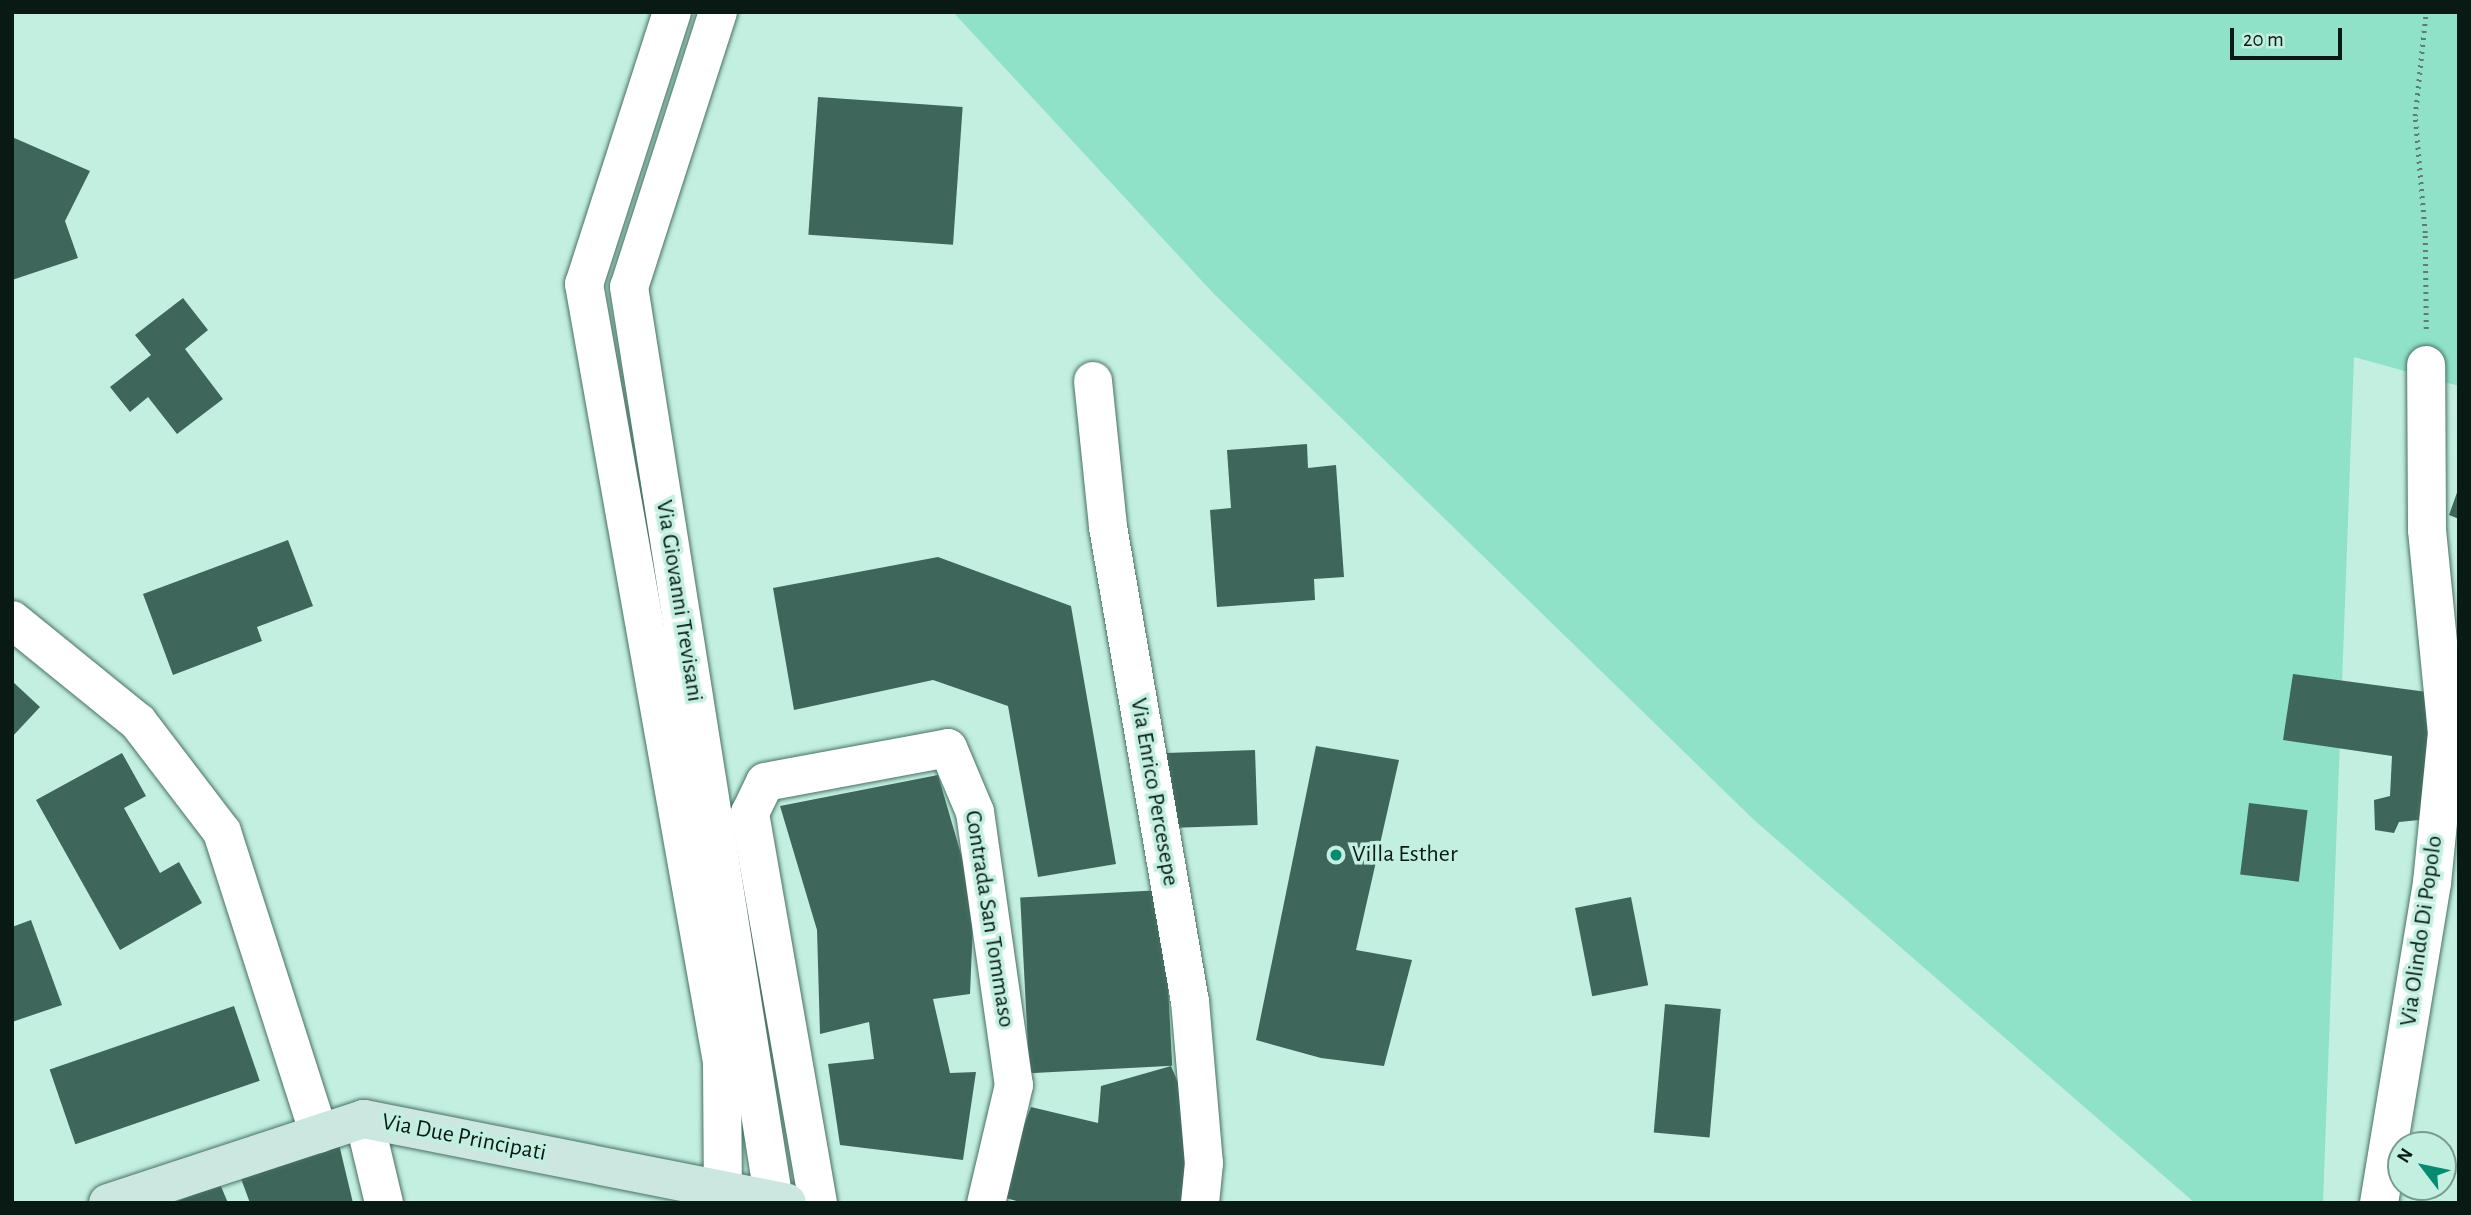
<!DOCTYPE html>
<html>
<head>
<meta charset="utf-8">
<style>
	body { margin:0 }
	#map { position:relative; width:2471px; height:1215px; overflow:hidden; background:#c3efe0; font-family:"Alegreya Sans",sans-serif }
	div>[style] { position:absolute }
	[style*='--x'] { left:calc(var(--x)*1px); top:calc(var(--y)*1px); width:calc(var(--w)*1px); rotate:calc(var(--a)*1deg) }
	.green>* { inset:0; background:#8fe1c8 }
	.building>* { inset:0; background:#3e665a; transform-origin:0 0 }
	.path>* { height:4.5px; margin-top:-2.25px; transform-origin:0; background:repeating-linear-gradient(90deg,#5f7c72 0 2px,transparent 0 7px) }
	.roads { filter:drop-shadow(0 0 2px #487164) drop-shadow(0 0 2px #487164) }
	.street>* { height:38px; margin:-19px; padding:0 19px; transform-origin:19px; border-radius:19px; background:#fff }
	.secondary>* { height:38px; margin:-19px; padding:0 19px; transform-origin:19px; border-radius:19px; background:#cbe7df }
	.dots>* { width:19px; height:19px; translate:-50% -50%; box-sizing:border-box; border:4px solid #c3efe0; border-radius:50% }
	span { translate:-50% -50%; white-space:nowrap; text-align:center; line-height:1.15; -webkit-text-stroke:7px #c3efe0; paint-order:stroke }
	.street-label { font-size:24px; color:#091a15 }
	.poi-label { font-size:24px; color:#091a15 }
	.left { translate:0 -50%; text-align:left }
	.frame { position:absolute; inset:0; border:14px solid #091a15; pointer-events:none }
	.north { position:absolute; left:2387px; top:1131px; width:70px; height:70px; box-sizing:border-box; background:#c3efe0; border:2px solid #799a8f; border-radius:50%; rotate:302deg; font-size:19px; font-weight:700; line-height:28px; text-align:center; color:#091a15 }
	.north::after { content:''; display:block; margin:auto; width:24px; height:32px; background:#068b71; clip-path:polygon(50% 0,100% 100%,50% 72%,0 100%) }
	.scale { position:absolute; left:2230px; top:28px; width:112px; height:32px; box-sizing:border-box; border:4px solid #091a15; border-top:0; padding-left:9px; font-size:21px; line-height:24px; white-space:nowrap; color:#091a15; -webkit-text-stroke:5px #c3efe0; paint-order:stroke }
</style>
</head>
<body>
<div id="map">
	<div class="green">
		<i style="clip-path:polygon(953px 12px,2459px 12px,2459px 386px,2354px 357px,2323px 1203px,2195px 1203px,1754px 820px,1214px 294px)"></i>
	</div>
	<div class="building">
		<i style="left:818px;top:97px;width:145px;height:138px;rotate:4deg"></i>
		<i style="clip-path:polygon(12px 137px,90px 171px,65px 221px,78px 258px,12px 280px)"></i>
		<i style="clip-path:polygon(183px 298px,208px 330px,185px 349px,223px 399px,177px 434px,148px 397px,130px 412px,110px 387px,151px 355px,135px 335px)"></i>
		<i style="clip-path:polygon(1307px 444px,1308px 468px,1336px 465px,1344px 577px,1314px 579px,1315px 600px,1217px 607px,1210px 510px,1231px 508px,1227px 450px)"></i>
		<i style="clip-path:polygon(2459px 487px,2459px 519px,2449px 515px)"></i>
		<i style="clip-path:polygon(288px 540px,313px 606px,257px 627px,262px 641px,173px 675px,143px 594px)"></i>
		<i style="clip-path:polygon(938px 557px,1071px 606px,1116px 864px,1038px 877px,1008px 706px,933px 680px,794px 710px,773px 588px)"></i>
		<i style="clip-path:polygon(2293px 674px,2427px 692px,2437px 789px,2429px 819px,2399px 822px,2394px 833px,2375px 830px,2374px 800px,2390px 796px,2392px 756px,2283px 740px)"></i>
		<i style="clip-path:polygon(12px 681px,40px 707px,12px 737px)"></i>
		<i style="clip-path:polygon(1316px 746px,1399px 760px,1356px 950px,1412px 960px,1384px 1066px,1321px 1058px,1256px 1040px)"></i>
		<i style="left:1255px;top:750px;width:75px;height:89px;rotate:88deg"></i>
		<i style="clip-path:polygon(122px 753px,146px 796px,124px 808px,160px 873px,179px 862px,202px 903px,120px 950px,36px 800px)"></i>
		<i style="clip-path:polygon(938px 775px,974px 899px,970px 994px,933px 999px,950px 1073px,976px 1072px,963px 1160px,840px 1145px,828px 1064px,874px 1059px,869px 1022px,820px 1034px,817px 930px,780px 806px)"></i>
		<i style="left:2249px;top:803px;width:59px;height:72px;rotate:7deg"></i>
		<i style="left:1163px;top:890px;width:176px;height:143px;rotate:87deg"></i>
		<i style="left:1631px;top:897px;width:90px;height:57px;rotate:79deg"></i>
		<i style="clip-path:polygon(31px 920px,62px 1005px,12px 1022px,12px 927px)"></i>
		<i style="left:1665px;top:1004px;width:56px;height:129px;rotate:5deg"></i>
		<i style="left:234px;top:1006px;width:79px;height:195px;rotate:71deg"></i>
		<i style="clip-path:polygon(1171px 1066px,1192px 1115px,1186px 1203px,1023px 1203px,996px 1195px,1031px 1107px,1098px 1123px,1101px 1086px)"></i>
		<i style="clip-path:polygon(338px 1140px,353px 1203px,250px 1203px,240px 1176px)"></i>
		<i style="clip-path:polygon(220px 1184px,228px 1203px,173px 1203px)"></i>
	</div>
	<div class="path">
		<i style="--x:2426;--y:329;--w:96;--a:-90.6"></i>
		<i style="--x:2425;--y:233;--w:117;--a:-94.9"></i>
		<i style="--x:2415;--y:116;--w:105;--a:-84"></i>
	</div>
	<div class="roads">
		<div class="street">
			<i style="--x:672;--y:12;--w:286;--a:107.9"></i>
			<i style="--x:584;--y:284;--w:790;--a:79.94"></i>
			<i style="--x:722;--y:1062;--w:129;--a:89.6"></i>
			<i style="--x:718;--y:12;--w:289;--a:107.9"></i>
			<i style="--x:629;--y:287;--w:925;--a:80.99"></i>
			<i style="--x:1093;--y:381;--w:147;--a:84.1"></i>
			<i style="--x:1108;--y:527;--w:481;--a:80.2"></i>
			<i style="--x:1190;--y:1001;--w:163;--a:85.1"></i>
			<i style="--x:1204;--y:1163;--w:40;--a:95.7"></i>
			<i style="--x:12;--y:620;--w:162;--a:39"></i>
			<i style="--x:138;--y:722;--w:138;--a:52.6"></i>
			<i style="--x:222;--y:832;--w:317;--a:72.2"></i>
			<i style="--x:364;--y:1119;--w:86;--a:76.6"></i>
			<i style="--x:818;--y:1203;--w:396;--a:-99.9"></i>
			<i style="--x:750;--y:813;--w:34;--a:-64"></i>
			<i style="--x:765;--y:782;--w:186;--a:-10.5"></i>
			<i style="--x:948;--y:748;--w:69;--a:67.1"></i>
			<i style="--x:975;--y:812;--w:276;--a:81.9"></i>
			<i style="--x:1014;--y:1085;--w:121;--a:103.3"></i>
			<i style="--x:2379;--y:1203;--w:324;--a:-80.6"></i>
			<i style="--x:2432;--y:883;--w:150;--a:-84.3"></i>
			<i style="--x:2447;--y:734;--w:205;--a:-95.6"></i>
			<i style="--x:2427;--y:530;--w:165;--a:-90.3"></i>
		</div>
		<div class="secondary">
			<i style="--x:108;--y:1203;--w:269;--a:-18.2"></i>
			<i style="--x:364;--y:1119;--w:431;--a:11.2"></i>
		</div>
	</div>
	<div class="dots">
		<i style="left:1336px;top:855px;background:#068b71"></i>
	</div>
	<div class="street-label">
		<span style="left:679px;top:601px;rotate:81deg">Via Giovanni Trevisani</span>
		<span style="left:1154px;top:792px;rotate:80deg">Via Enrico Percesepe</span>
		<span style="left:989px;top:919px;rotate:81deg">Contrada San Tommaso</span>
		<span style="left:2422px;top:931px;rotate:-82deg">Via Olindo Di Popolo</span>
		<span style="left:464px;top:1138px;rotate:11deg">Via Due Principati</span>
	</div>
	<div class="poi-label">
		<span class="left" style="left:1352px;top:855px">Villa Esther</span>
	</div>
	<div class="frame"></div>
	<div class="north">N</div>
	<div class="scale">20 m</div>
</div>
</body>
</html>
